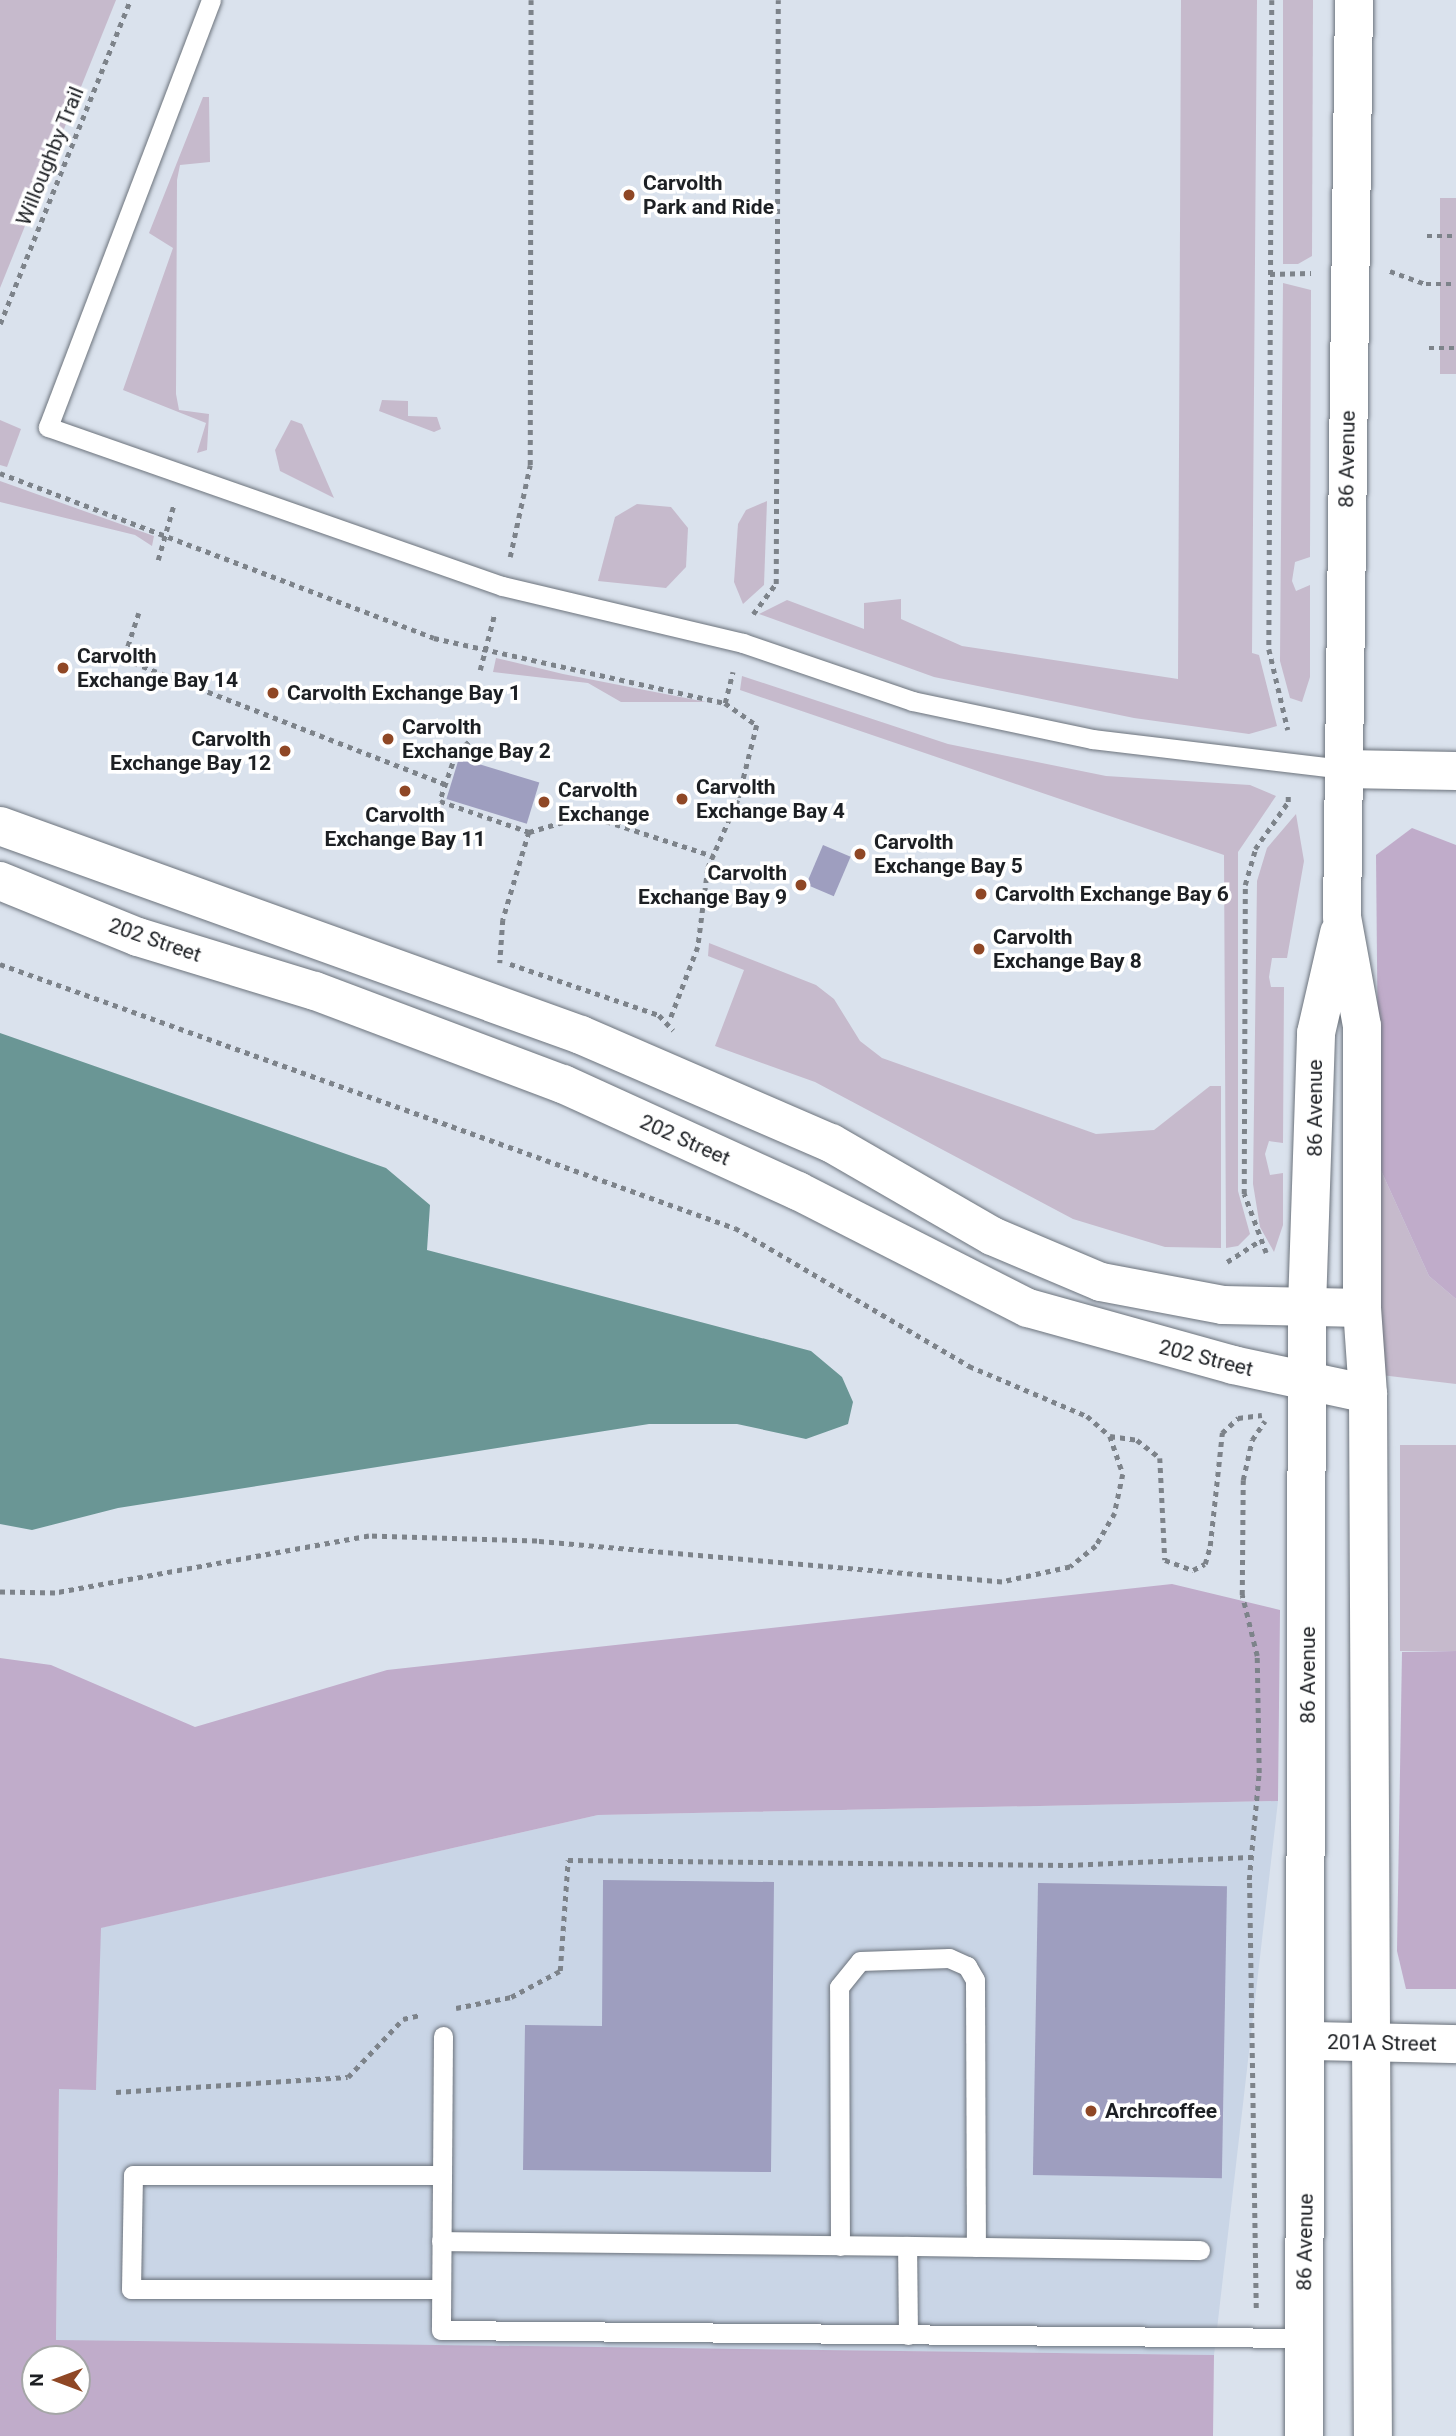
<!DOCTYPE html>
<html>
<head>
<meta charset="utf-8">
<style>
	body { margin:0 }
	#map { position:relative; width:1456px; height:2436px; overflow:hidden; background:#dae2ed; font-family:Roboto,sans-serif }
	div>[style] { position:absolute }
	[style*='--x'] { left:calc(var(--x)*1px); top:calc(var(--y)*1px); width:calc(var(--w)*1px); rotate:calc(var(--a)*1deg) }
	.built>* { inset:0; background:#c9d5e6 }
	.green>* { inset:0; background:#c6bacc; transform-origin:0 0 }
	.forest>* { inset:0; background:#c0acca }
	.water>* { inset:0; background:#6a9695 }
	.building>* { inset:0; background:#9e9ebf; transform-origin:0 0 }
	.path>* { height:4.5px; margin-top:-2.25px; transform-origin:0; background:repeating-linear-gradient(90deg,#7d838a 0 5px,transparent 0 10px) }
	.roads { filter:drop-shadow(0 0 2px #6c737c) drop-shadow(0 0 2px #6c737c) }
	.service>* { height:19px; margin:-9.5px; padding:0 9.5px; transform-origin:9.5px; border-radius:9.5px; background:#fff }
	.minor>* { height:38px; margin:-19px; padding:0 19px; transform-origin:19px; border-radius:19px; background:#fff }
	.tertiary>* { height:38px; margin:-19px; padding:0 19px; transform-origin:19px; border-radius:19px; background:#fff }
	.secondary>* { height:38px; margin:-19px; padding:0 19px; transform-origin:19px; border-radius:19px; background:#fff }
	.dots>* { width:19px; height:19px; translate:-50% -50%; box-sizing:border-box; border:4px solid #fff; border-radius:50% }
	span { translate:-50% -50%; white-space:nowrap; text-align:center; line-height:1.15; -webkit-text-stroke:7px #fff; paint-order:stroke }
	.street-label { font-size:21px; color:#1d2024 }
	.poi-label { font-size:21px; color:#1d2024; font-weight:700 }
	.left { translate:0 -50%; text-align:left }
	.right { translate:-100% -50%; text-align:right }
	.north { position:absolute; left:21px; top:2345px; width:70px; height:70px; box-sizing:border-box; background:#fff; border:2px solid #a5a6a7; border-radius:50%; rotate:270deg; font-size:19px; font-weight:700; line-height:28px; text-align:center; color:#1d2024 }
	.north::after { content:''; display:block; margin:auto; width:24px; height:32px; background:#8f4725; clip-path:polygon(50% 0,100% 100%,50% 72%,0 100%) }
</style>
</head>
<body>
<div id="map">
	<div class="built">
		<i style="clip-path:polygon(1278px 1801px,1214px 2355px,56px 2341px,59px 2088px,96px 2089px,100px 1928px,598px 1815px)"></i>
	</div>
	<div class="green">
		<i style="clip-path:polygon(0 0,116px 0,0 288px)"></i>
		<i style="clip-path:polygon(1181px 0,1257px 0,1252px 653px,1259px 655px,1277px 726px,1249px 734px,1134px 718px,934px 677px,759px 614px,787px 600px,864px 629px,864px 603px,901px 599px,901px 619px,962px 646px,1178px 679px)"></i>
		<i style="clip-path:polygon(1283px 0,1313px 0,1312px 256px,1298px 264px,1283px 264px)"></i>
		<i style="clip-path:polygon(203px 97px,209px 97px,210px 162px,180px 165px,177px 180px,176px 394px,179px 410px,209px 414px,207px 450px,197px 453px,206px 423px,123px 390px,173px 248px,149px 233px)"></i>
		<i style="left:1440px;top:198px;width:16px;height:176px"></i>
		<i style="clip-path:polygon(1283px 283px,1311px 290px,1310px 557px,1295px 562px,1292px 581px,1296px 591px,1310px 585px,1310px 677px,1302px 702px,1290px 698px,1280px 661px)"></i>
		<i style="clip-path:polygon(382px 400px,408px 401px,408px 416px,437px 417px,441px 429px,434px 432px,379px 411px)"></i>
		<i style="clip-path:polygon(0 420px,21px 429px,7px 467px,0 465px)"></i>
		<i style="clip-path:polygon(291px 420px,302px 424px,334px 498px,280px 471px,275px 450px)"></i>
		<i style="clip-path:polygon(0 481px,154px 536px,152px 546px,135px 535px,0 502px)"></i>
		<i style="clip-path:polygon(767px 501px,764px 585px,743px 604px,734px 582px,738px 524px,746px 510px)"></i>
		<i style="clip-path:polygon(637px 504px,671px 507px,688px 528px,686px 567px,666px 588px,598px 581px,615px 517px)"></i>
		<i style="clip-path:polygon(496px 658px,563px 674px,706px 702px,621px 702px,588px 683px,493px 672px)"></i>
		<i style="clip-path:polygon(742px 676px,948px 744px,1106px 776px,1250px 785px,1276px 796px,1238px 852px,1238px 1191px,1250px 1234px,1238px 1246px,1226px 1248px,1224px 855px,740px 690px)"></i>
		<i style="clip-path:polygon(1296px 814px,1304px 861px,1287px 958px,1272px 958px,1269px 977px,1271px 987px,1284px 987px,1283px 1143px,1269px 1141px,1265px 1154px,1270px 1175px,1283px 1173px,1283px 1225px,1274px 1252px,1260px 1227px,1253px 1184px,1257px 881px,1267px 848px)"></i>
		<i style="clip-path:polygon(709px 943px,816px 985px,834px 999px,860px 1041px,882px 1058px,1096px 1134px,1154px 1130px,1210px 1086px,1221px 1086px,1221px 1248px,1165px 1247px,1073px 1219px,815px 1082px,715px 1046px,744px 970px,708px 956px)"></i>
		<i style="clip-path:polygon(1379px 1166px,1429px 1276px,1456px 1299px,1456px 1384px,1381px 1375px)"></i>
		<i style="left:1456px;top:1445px;width:206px;height:56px;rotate:90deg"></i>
	</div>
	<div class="forest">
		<i style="clip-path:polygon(1412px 828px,1456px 845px,1456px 1299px,1429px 1276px,1379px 1166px,1376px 855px)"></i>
		<i style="clip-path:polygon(evenodd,1172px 1584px,1280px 1610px,1278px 1801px,598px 1815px,101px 1928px,96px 2090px,59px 2089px,56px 2340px,1214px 2355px,1213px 2436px,0 2436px,0 1658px,51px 1665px,195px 1727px,387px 1670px,1172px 1584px,35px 2359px,77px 2359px,77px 2401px,35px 2401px,35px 2359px)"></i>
		<i style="clip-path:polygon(1456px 1651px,1456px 1989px,1406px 1989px,1397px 1951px,1402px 1652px)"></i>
	</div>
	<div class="water">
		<i style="clip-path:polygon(0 1033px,386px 1168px,430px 1205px,427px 1250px,811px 1351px,842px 1377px,853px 1402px,848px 1424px,806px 1439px,737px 1424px,649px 1424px,118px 1508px,32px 1530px,0 1524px)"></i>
	</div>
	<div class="building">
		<i style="left:459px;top:758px;width:84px;height:43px;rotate:17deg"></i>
		<i style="left:823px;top:845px;width:30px;height:43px;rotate:23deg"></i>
		<i style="clip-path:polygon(603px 1880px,774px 1882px,771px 2172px,523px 2170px,525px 2025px,602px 2026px)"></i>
		<i style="left:1038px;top:1883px;width:189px;height:292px;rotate:1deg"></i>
	</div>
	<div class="path">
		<i style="--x:1272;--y:0;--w:649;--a:90.26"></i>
		<i style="--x:1269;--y:649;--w:83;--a:76.8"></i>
		<i style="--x:1427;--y:236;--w:29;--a:0"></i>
		<i style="--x:1390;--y:271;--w:38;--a:20"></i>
		<i style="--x:1426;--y:284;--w:30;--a:0"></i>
		<i style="--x:1270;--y:274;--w:41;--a:-1.4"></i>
		<i style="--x:0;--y:324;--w:349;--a:-68.1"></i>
		<i style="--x:1429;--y:348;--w:27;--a:0"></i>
		<i style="--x:0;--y:473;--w:464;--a:20.8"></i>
		<i style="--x:434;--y:638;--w:298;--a:12.6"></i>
		<i style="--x:725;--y:703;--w:39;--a:35"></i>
		<i style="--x:757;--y:725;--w:77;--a:104.2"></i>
		<i style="--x:738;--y:800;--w:74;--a:113.8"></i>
		<i style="--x:708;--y:868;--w:80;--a:97.2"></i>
		<i style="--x:698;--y:947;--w:78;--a:111"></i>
		<i style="--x:510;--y:557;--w:94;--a:-77.7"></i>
		<i style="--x:530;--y:465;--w:465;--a:-89.9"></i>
		<i style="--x:158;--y:560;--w:58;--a:-74.1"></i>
		<i style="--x:139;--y:613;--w:48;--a:108.1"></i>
		<i style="--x:124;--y:659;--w:344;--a:21.3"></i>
		<i style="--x:753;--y:614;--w:38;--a:-53"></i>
		<i style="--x:776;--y:584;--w:584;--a:-89.8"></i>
		<i style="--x:480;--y:670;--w:56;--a:-75.5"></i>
		<i style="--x:725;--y:703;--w:32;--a:-76"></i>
		<i style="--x:469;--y:742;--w:18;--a:137"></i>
		<i style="--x:456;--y:754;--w:50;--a:108.8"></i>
		<i style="--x:440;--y:801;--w:94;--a:19.2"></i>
		<i style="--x:529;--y:832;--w:92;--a:106.5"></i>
		<i style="--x:503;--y:920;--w:43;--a:94"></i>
		<i style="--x:529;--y:832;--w:60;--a:-16.3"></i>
		<i style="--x:587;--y:815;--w:133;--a:18"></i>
		<i style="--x:0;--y:964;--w:781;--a:19.76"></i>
		<i style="--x:735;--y:1228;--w:272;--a:30.5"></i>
		<i style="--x:969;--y:1366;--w:128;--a:23"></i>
		<i style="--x:1087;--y:1416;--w:30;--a:41"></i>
		<i style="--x:1110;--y:1436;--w:40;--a:71.1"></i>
		<i style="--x:1123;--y:1474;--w:40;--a:102"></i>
		<i style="--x:1115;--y:1513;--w:38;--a:120"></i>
		<i style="--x:1096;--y:1546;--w:33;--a:141"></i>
		<i style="--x:1070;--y:1567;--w:70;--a:167.6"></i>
		<i style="--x:1002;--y:1582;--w:467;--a:-175"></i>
		<i style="--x:537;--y:1541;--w:168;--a:-178.3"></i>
		<i style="--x:369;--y:1536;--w:319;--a:169.7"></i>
		<i style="--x:55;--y:1593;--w:55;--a:-179"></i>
		<i style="--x:510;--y:964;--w:157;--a:18.9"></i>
		<i style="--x:659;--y:1015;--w:21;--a:47"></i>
		<i style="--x:1266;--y:1253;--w:63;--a:-110.4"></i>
		<i style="--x:1244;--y:1194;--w:309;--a:-89.8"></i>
		<i style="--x:1245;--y:885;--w:37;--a:-74"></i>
		<i style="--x:1255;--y:849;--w:57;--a:-54.9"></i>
		<i style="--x:1288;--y:802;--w:10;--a:-90"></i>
		<i style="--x:1227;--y:1262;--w:38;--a:-33"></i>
		<i style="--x:1110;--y:1436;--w:27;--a:8"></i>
		<i style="--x:1137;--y:1440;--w:29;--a:38"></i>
		<i style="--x:1160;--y:1458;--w:102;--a:87.2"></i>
		<i style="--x:1165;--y:1560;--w:30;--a:20"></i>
		<i style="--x:1193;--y:1570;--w:13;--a:-27"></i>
		<i style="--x:1205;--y:1564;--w:19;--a:-74"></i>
		<i style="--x:1210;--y:1546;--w:114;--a:-83.9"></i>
		<i style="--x:1222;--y:1433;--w:22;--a:-43"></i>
		<i style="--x:1238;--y:1418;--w:24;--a:-7"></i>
		<i style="--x:456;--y:2008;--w:56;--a:-11.3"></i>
		<i style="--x:511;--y:1997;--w:55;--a:-28"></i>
		<i style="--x:560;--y:1971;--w:111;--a:-85.9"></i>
		<i style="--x:568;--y:1860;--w:500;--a:0.57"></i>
		<i style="--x:1068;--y:1865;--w:182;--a:-2.5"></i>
		<i style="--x:116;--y:2092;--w:232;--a:-3.7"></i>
		<i style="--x:348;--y:2077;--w:80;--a:-46.5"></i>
		<i style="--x:403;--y:2019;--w:17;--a:-13"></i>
		<i style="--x:1256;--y:2308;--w:428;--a:-90.9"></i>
		<i style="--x:1249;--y:1880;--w:107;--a:-84.7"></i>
		<i style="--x:1259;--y:1773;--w:117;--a:-91"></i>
		<i style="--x:1257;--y:1656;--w:63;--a:-103.8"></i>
		<i style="--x:1242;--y:1595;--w:115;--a:-89.5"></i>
		<i style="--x:1243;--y:1480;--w:41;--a:-77.3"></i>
		<i style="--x:1252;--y:1440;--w:23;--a:-56"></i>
	</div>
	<div class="roads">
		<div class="service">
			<i style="--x:211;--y:0;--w:457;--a:110.9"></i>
			<i style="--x:48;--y:427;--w:481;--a:19.3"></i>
			<i style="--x:502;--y:586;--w:248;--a:13.3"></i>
			<i style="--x:743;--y:643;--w:179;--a:18.9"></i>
			<i style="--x:912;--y:701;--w:184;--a:11.9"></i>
			<i style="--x:1092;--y:739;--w:254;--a:6.8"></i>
			<i style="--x:443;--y:2036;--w:294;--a:90.4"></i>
			<i style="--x:441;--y:2330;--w:863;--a:0.53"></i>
			<i style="--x:441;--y:2241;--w:466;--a:0.6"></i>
			<i style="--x:840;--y:2246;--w:259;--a:-90.2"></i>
			<i style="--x:839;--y:1987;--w:33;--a:-51"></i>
			<i style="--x:860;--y:1961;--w:89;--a:-1.9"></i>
			<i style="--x:949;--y:1958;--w:20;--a:24"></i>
			<i style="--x:967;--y:1966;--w:16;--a:60"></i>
			<i style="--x:975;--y:1980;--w:267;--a:89.8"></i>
			<i style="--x:441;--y:2289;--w:310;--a:180"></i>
			<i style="--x:131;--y:2289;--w:114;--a:-89"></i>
			<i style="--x:133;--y:2175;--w:309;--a:0"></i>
			<i style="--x:908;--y:2335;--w:89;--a:-90.6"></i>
			<i style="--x:907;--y:2246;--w:293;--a:0.8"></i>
		</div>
		<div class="minor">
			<i style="--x:1344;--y:769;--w:112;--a:1"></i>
			<i style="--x:1308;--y:2041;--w:148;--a:1.2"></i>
		</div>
		<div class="tertiary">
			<i style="--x:1354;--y:0;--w:917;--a:90.75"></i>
			<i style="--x:1342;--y:917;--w:111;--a:79.6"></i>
			<i style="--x:1362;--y:1026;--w:282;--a:90"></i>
			<i style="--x:1307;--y:1307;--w:274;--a:-88.1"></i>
			<i style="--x:1316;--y:1033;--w:103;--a:-77"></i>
		</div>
		<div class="secondary">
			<i style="--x:0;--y:826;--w:617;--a:19.78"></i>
			<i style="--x:581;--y:1035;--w:272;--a:23.4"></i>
			<i style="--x:831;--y:1143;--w:186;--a:30"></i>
			<i style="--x:992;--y:1236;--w:118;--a:22.9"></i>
			<i style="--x:1101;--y:1282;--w:124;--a:10.7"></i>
			<i style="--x:1223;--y:1305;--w:139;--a:1.2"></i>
			<i style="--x:1362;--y:1308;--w:86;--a:86"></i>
			<i style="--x:1368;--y:1394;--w:1042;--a:89.73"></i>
			<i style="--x:0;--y:881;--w:149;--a:22.1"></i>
			<i style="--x:138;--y:937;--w:185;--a:17"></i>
			<i style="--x:315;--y:991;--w:265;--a:20.6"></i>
			<i style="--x:563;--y:1084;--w:258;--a:24.5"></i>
			<i style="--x:798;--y:1191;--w:258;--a:27"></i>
			<i style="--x:1028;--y:1308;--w:213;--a:15.5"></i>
			<i style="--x:1233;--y:1365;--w:138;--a:12.1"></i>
			<i style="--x:1304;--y:2436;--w:1129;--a:-89.85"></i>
		</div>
	</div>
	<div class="dots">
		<i style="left:629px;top:195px;background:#8f4725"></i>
		<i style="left:63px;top:668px;background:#8f4725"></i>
		<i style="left:273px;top:693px;background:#8f4725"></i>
		<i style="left:388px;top:739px;background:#8f4725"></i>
		<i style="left:285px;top:751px;background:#8f4725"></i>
		<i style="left:405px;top:791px;background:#8f4725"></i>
		<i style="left:682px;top:799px;background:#8f4725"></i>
		<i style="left:544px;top:802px;background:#8f4725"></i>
		<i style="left:860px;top:854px;background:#8f4725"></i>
		<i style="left:801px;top:885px;background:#8f4725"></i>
		<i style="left:981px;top:894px;background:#8f4725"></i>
		<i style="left:979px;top:949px;background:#8f4725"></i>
		<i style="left:1091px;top:2111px;background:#8f4725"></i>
	</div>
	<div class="street-label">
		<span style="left:50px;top:156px;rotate:-68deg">Willoughby Trail</span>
		<span style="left:1347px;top:459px;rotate:-89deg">86 Avenue</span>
		<span style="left:155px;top:940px;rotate:19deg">202 Street</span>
		<span style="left:1315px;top:1108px;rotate:-90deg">86 Avenue</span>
		<span style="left:685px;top:1140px;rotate:24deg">202 Street</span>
		<span style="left:1206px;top:1358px;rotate:14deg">202 Street</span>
		<span style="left:1308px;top:1675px;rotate:-90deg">86 Avenue</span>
		<span style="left:1382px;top:2043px;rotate:1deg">201A Street</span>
		<span style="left:1305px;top:2242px;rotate:-89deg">86 Avenue</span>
	</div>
	<div class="poi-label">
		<span class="left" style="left:643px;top:195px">Carvolth<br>Park and Ride</span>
		<span class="left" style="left:77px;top:668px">Carvolth<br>Exchange Bay 14</span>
		<span class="left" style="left:287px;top:693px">Carvolth Exchange Bay 1</span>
		<span class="left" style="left:402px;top:739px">Carvolth<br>Exchange Bay 2</span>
		<span class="right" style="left:271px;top:751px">Carvolth<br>Exchange Bay 12</span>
		<span class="left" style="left:696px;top:799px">Carvolth<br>Exchange Bay 4</span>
		<span class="left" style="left:558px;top:802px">Carvolth<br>Exchange</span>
		<span style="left:405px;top:827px">Carvolth<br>Exchange Bay 11</span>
		<span class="left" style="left:874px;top:854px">Carvolth<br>Exchange Bay 5</span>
		<span class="right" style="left:787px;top:885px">Carvolth<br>Exchange Bay 9</span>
		<span class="left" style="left:995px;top:894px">Carvolth Exchange Bay 6</span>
		<span class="left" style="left:993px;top:949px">Carvolth<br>Exchange Bay 8</span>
		<span class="left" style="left:1105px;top:2111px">Archrcoffee</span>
	</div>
	<div class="north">N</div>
</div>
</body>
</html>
